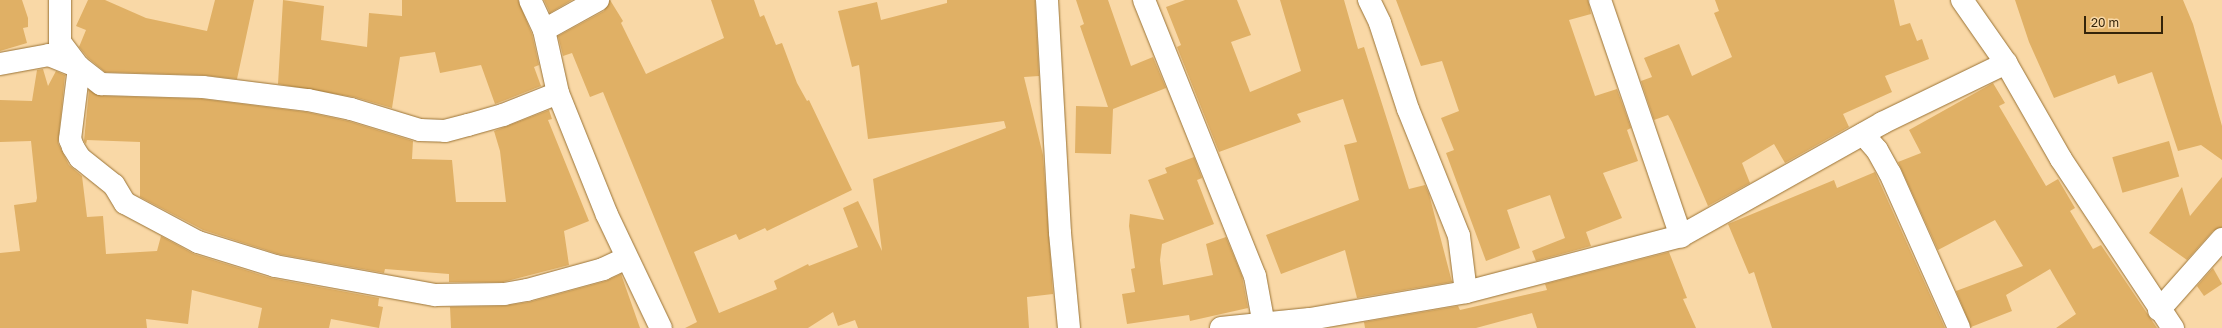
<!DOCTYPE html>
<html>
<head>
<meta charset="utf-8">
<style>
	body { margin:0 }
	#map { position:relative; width:2222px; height:328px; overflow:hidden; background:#f9d8a6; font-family:"Golos Text",sans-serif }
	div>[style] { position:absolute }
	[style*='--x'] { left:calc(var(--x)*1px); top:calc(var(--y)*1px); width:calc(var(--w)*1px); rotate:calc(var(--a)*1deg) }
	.building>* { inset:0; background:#e0b065; transform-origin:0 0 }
	.roads { filter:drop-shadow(0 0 1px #9a7336) drop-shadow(0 0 1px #9a7336) }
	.minor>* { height:22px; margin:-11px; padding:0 11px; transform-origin:11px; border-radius:11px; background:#fff }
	span { translate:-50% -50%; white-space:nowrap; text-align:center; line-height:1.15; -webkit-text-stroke:3px #f9d8a6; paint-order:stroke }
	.scale { position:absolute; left:2084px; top:16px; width:79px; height:18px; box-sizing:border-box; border:2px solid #34240a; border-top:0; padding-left:5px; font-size:12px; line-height:14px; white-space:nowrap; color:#34240a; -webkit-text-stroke:3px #f9d8a6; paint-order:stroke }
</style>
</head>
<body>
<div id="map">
	<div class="building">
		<i style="clip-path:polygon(0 0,22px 0,28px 18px,28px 27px,23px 28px,27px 43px,0 51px)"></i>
		<i style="clip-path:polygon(88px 0,105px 0,146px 18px,207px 31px,215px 0,254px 0,237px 79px,203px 75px,105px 72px,88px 58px,79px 47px,86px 30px,76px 26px)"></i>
		<i style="clip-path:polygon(283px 0,324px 6px,321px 40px,367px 47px,369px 13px,402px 16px,402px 0,518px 0,532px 34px,539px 65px,534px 67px,541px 86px,495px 104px,481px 65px,440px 73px,435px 52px,400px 57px,392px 108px,354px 97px,278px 84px)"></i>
		<i style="clip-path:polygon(544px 0,572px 0,550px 13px)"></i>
		<i style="clip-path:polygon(610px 0,623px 21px,621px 23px,646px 74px,724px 38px,711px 0,754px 0,760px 17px,764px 15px,776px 45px,782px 43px,797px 83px,807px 101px,809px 100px,852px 190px,767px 231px,765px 228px,739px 240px,736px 234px,694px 252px,719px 313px,777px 289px,774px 281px,808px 264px,809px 266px,858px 247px,843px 208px,858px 201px,882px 251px,873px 179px,1006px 128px,1004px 121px,868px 139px,859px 65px,852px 67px,838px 11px,877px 2px,881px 20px,947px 3px,947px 0,1035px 0,1039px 76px,1024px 77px,1043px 155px,1053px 294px,1027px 297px,1029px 328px,858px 328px,855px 320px,838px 326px,833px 312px,808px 328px,685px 328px,697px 322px,603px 92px,590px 97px,572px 53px,563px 56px,558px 36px,604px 11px)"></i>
		<i style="clip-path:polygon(1076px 0,1108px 0,1131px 66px,1153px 57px,1166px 88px,1113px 109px,1111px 154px,1075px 153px,1076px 106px,1108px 107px,1080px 26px,1084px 24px)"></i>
		<i style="clip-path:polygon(1185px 0,1237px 0,1251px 35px,1231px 42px,1250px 92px,1301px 71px,1280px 0,1344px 0,1358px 49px,1364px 47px,1409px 189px,1425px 185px,1429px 194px,1452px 282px,1357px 298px,1345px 250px,1281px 274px,1266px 235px,1359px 200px,1344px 145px,1357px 142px,1343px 99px,1297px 114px,1301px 122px,1219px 152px,1177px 47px,1181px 45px,1166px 7px)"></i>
		<i style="clip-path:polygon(1396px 0,1588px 0,1591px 14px,1569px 20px,1595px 96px,1617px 89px,1631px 128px,1627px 130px,1638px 161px,1603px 173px,1622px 218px,1586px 232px,1591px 246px,1536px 261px,1532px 251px,1565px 238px,1550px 195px,1507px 210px,1520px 248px,1486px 261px,1446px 153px,1454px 150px,1441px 118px,1459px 111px,1442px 61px,1421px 66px)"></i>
		<i style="clip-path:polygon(1715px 0,1894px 0,1900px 26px,1910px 23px,1917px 41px,1922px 39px,1929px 59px,1885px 76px,1892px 92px,1843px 114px,1849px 127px,1785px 163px,1774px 144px,1742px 163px,1750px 183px,1708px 206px,1672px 122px,1668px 115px,1654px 120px,1641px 81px,1652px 77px,1644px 58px,1679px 44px,1692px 76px,1732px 57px,1714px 13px,1719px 11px)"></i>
		<i style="clip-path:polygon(2015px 0,2183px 0,2193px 24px,2222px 126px,2222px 160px,2201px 145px,2178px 151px,2152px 72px,2118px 84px,2115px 75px,2054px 98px,2029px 42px)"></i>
		<i style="clip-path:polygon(43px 69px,48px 86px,56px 71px,65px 75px,58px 143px,69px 165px,82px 176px,87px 217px,103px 216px,106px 254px,157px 251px,161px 236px,194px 254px,271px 278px,379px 298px,378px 306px,383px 307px,379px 328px,331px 319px,329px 328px,258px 328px,262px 308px,192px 290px,188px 324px,146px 319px,147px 328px,0 328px,0 253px,20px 251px,14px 205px,36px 202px,37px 198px,31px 141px,0 142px,0 100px,32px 101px,37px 70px)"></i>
		<i style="clip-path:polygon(1993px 83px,2005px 103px,1999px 106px,2046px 186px,2058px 179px,2075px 208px,2070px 211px,2093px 249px,2101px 245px,2157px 328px,2056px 328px,2076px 314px,2050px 269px,2006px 295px,2012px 311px,1971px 327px,1956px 291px,2023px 266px,1995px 220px,1938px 250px,1898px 162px,1921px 153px,1909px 130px)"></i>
		<i style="clip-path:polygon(89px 90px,101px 96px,202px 99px,306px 112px,348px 121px,413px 141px,412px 159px,452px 160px,456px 202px,506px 202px,500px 151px,494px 131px,549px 110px,552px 119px,548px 120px,589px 221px,564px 231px,569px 265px,503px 282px,449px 282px,449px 274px,385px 269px,384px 273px,278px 254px,203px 230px,140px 197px,140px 142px,87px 140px,86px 144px,84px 141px)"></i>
		<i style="left:2169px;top:141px;width:37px;height:59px;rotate:74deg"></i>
		<i style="clip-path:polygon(1194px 157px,1202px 178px,1197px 180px,1214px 224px,1162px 244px,1160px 260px,1163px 285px,1213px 275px,1206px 244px,1226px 237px,1242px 276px,1248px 308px,1190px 321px,1189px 315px,1127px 324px,1122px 294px,1135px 292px,1131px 269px,1135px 268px,1129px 226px,1130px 214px,1164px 220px,1148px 180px,1167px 173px,1165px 168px)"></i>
		<i style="clip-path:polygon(1875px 172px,1945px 328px,1772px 328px,1754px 272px,1749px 274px,1728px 224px,1834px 180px,1837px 188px)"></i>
		<i style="clip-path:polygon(2222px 177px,2222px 227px,2213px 231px,2187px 260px,2149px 233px,2182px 187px,2190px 216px)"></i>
		<i style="clip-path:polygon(1669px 252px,1687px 298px,1683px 299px,1696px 328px,1537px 328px,1532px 313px,1476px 328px,1365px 328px,1364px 322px,1458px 306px,1460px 310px,1547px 290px,1545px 284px)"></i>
		<i style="clip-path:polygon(2213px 268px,2222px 284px,2204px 296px,2197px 286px)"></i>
		<i style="clip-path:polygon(621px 274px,640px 328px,451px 328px,450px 307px,504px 306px,529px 302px,606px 281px)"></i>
	</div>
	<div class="roads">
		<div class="minor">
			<i style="--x:60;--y:0;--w:42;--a:90"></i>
			<i style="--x:60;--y:42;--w:31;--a:53"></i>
			<i style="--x:79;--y:67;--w:73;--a:97.1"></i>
			<i style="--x:70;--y:139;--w:9;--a:69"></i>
			<i style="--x:73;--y:147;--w:13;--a:58"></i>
			<i style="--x:80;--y:158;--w:43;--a:38.5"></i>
			<i style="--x:114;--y:185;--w:21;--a:59"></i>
			<i style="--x:125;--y:203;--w:83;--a:28.1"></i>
			<i style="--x:198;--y:242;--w:81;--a:17.3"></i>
			<i style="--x:275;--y:266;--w:163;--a:10.3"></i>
			<i style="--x:435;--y:295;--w:69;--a:-0.8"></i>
			<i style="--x:504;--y:294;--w:23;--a:-10"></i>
			<i style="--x:527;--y:290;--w:79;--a:-15.4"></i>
			<i style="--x:603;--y:269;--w:26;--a:-25"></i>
			<i style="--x:530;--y:0;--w:33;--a:65"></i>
			<i style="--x:544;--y:30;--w:65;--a:77.5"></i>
			<i style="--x:558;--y:93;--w:131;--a:68.1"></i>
			<i style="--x:607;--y:215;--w:125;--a:64.5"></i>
			<i style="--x:1047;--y:0;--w:233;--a:86.8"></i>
			<i style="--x:1060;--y:233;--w:95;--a:84.6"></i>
			<i style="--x:1144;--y:0;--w:297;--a:68.1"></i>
			<i style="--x:1255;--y:276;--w:50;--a:79.6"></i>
			<i style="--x:1369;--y:0;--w:25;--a:64"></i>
			<i style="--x:1380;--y:23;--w:90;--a:72"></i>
			<i style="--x:1408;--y:109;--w:137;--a:68.1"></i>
			<i style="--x:1459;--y:236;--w:56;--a:82.9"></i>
			<i style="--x:1600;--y:0;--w:250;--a:71.1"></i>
			<i style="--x:1962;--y:0;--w:77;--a:55.1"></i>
			<i style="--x:2006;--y:63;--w:111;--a:60.2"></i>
			<i style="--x:2061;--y:159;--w:203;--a:56.5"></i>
			<i style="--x:544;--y:30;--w:62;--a:-29.1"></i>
			<i style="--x:0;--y:64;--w:50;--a:-10.4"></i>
			<i style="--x:49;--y:55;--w:32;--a:22"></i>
			<i style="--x:79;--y:67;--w:28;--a:38"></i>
			<i style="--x:101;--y:84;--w:102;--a:1.7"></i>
			<i style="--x:203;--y:87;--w:106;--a:7.1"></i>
			<i style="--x:308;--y:100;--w:44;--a:11.8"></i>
			<i style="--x:351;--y:109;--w:72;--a:16.9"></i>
			<i style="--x:420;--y:130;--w:25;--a:2"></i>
			<i style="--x:445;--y:131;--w:24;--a:-15"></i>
			<i style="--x:468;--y:125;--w:36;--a:-16"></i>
			<i style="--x:503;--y:115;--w:59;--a:-21.8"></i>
			<i style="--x:1863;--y:134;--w:21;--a:49"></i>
			<i style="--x:1877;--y:150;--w:26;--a:61"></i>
			<i style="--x:1890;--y:173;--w:170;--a:66"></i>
			<i style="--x:2159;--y:310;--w:95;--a:-48.4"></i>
			<i style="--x:1221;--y:328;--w:89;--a:-5.8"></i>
			<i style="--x:1310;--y:319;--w:158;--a:-9.8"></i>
			<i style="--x:1466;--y:292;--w:222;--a:-14.6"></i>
			<i style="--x:1681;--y:236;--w:231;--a:-29.3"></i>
			<i style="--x:1882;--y:123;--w:138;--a:-25.8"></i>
		</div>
	</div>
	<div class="scale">20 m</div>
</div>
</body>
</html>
